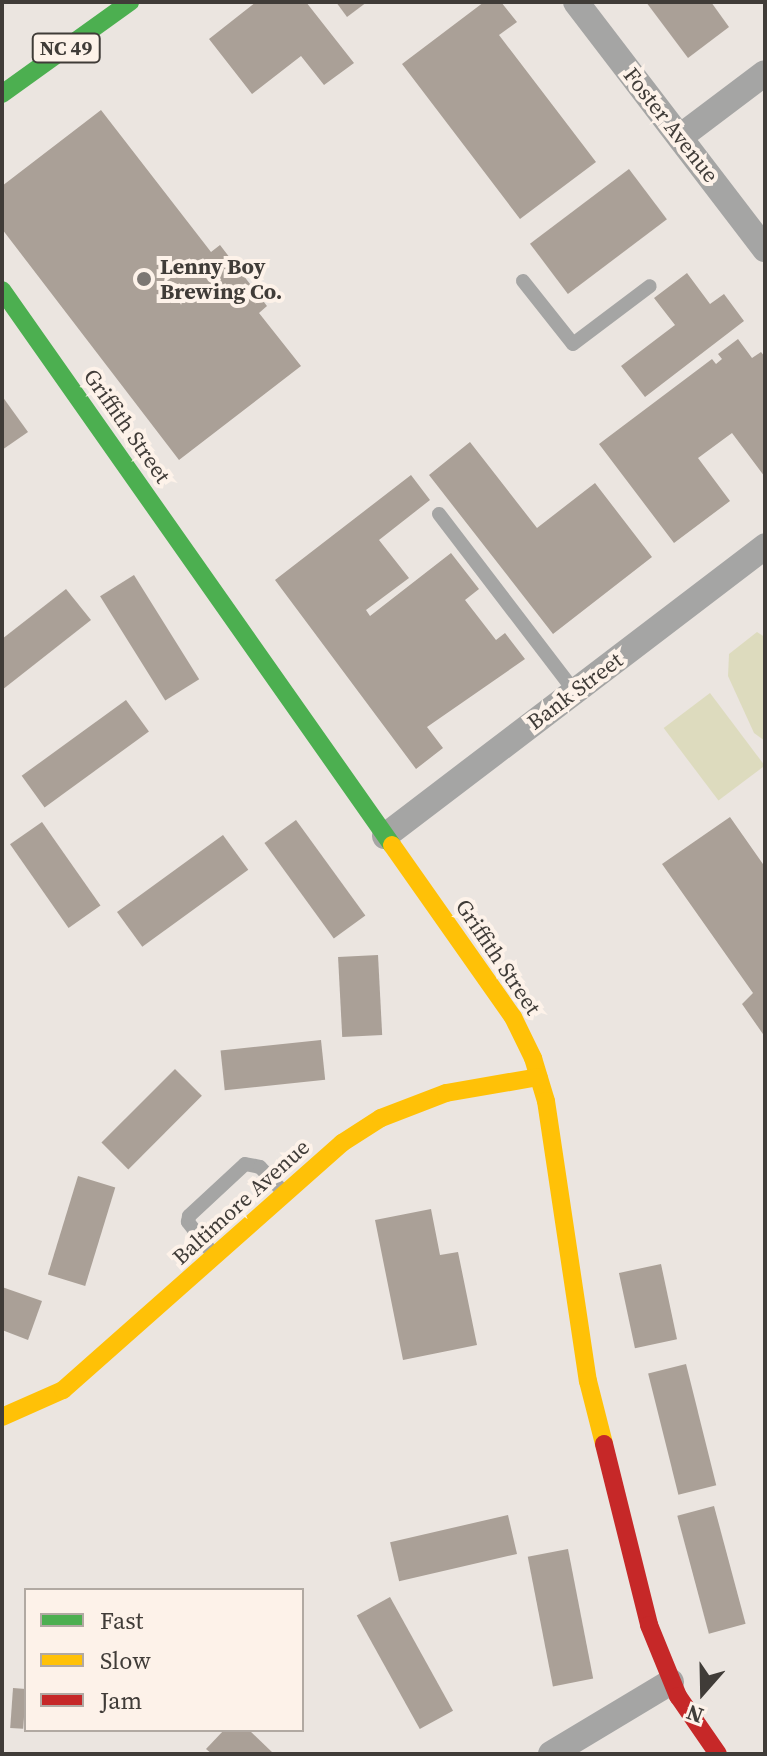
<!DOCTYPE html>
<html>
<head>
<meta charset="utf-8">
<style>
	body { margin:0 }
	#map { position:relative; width:767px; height:1756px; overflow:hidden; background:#ebe5e0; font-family:"Source Serif 4",serif }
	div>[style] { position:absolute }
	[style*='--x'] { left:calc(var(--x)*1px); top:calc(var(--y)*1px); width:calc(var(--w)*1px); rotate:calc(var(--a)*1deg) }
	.green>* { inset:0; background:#dddbbe; transform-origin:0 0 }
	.building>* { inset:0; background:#aaa097; transform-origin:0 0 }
	.lane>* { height:14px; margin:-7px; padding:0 7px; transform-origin:7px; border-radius:7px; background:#a5a5a4 }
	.street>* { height:26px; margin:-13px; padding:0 13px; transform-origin:13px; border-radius:13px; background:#a5a5a4 }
	.fast>* { height:18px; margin:-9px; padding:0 9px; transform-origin:9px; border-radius:9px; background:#4caf50 }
	.slow>* { height:18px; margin:-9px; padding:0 9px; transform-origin:9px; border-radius:9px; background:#ffc107 }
	.jam>* { height:18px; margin:-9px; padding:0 9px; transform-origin:9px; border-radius:9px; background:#c62828 }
	.dots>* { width:22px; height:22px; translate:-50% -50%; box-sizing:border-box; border:4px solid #fdf2e9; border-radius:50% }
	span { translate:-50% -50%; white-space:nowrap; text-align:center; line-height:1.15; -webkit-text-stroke:8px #fdf2e9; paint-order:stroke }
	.shield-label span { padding:2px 6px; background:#fdf2e9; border:2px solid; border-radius:6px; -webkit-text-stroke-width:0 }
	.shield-label { font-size:20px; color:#403c38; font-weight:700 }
	.street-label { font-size:22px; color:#403c38 }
	.poi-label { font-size:22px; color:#403c38; font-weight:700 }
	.left { translate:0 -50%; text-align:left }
	.frame { position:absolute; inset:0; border:4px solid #403c38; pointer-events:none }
	.legend { position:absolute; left:24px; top:1588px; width:280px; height:144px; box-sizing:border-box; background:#fdf2e9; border:2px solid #b1a9a2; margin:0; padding:10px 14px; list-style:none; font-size:24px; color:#403c38 }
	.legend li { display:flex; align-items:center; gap:16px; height:40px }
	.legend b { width:40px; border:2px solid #b1a9a2 }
	.north { position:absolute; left:663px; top:1652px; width:80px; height:80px; -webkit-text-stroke:6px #fdf2e9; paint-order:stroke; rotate:200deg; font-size:22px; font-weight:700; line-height:32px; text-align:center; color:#403c38 }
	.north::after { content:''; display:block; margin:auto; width:28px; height:36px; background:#403c38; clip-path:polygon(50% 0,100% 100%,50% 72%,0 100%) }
</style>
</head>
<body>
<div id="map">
	<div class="green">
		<i style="clip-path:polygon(757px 632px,765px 637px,765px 741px,754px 733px,728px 676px,729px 654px)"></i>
		<i style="left:710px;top:693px;width:91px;height:58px;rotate:53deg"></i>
	</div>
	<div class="building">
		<i style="clip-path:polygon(256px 2px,306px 2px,354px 63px,324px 85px,301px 56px,252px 94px,209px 39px)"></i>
		<i style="clip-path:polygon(336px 2px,367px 2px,347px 17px)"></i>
		<i style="clip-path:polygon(484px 2px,501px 2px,517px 22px,499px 35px,596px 162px,520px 219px,402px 64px)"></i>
		<i style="clip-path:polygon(646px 2px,711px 2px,729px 27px,688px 58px)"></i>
		<i style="clip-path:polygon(101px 110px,211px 252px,220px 245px,267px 306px,259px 313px,301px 366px,179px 460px,2px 229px,2px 186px)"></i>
		<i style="left:629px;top:169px;width:63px;height:124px;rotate:53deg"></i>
		<i style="clip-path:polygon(687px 273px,710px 304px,724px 294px,744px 321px,645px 397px,621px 366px,675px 325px,654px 298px)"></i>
		<i style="clip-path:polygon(738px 339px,752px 358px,761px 352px,765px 357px,765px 477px,732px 433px,698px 458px,730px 501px,674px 543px,599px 444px,712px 359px,716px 364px,722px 359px,718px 354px)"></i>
		<i style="clip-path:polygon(2px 396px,28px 432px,2px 450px)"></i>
		<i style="clip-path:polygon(470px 442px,537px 528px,595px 483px,652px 557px,553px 634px,429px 475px)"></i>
		<i style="clip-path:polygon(411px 475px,430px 500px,379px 540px,409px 578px,366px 610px,370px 616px,451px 553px,479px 589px,465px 600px,496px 640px,505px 633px,525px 659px,427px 727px,443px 748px,416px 769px,275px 580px)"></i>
		<i style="left:134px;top:575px;width:123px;height:40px;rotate:58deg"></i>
		<i style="clip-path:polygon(66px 589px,91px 620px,2px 690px,2px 639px)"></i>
		<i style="left:126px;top:700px;width:39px;height:129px;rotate:54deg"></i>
		<i style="clip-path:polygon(730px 817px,765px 867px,765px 1037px,742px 1004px,753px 993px,662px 864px)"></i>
		<i style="left:296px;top:820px;width:118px;height:39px;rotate:54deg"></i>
		<i style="left:42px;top:822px;width:102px;height:39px;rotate:55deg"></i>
		<i style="left:223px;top:835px;width:43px;height:131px;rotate:54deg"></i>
		<i style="left:378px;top:955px;width:80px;height:40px;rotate:87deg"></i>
		<i style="left:321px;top:1040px;width:40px;height:101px;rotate:84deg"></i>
		<i style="left:175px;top:1069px;width:38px;height:104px;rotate:45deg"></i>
		<i style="left:78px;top:1176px;width:39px;height:103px;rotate:17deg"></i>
		<i style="clip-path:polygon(431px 1209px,440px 1255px,458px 1252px,477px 1345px,403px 1360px,375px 1220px)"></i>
		<i style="left:661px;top:1264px;width:77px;height:43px;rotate:78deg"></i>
		<i style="clip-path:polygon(2px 1287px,42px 1301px,28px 1340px,2px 1330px)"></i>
		<i style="left:686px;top:1364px;width:125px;height:39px;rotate:76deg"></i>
		<i style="left:714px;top:1506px;width:122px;height:38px;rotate:75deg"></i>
		<i style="left:508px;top:1515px;width:40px;height:121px;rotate:77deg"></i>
		<i style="left:568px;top:1549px;width:132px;height:41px;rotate:79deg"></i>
		<i style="left:390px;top:1597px;width:130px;height:38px;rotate:61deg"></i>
		<i style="left:13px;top:1688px;width:13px;height:40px;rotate:4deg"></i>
		<i style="clip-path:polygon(224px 1730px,249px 1730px,274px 1754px,212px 1754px,206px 1749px)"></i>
	</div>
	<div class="lane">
		<i style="--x:523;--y:281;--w:80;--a:51.6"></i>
		<i style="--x:573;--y:344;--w:96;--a:-37"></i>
		<i style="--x:439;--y:514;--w:224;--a:52.6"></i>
		<i style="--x:213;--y:1254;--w:41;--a:-128"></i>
		<i style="--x:188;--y:1222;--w:6;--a:-81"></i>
		<i style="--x:189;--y:1216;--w:76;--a:-42.9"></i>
		<i style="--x:245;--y:1164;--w:15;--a:11"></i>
		<i style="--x:260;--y:1167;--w:37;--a:47"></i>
	</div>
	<div class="street">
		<i style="--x:576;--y:2;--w:311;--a:52.6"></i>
		<i style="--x:680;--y:137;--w:106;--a:-37"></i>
		<i style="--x:385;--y:836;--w:478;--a:-37.3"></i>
		<i style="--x:551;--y:1754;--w:140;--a:-31"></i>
	</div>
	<div class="fast">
		<i style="--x:2;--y:94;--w:158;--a:-35.7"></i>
		<i style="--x:2;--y:290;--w:678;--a:54.9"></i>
	</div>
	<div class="slow">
		<i style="--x:392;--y:845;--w:210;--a:54.9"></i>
		<i style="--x:513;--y:1017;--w:46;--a:64"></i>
		<i style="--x:533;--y:1058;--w:45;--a:73.2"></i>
		<i style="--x:546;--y:1101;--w:283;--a:81.5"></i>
		<i style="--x:588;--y:1381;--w:65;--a:75.7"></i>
		<i style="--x:2;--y:1417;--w:67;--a:-23.9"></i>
		<i style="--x:63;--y:1390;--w:373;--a:-41.5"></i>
		<i style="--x:342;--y:1143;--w:46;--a:-32.7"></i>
		<i style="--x:381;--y:1118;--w:70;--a:-21"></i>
		<i style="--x:446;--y:1093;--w:94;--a:-9.8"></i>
	</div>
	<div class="jam">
		<i style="--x:604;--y:1444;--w:187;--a:76"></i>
		<i style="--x:649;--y:1625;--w:77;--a:67.8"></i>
		<i style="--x:678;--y:1696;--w:70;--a:55.4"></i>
	</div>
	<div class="dots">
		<i style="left:144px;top:279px;background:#7c7773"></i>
	</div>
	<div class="shield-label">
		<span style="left:66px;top:48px">NC 49</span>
	</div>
	<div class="street-label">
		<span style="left:671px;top:125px;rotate:52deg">Foster Avenue</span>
		<span style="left:127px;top:426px;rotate:55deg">Griffith Street</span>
		<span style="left:575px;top:691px;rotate:-37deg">Bank Street</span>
		<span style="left:498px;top:957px;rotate:56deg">Griffith Street</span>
		<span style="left:241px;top:1202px;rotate:-42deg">Baltimore Avenue</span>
	</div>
	<div class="poi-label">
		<span class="left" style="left:160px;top:279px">Lenny Boy<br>Brewing Co.</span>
	</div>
	<div class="frame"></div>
	<ul class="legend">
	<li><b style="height:10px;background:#4caf50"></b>Fast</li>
	<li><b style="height:10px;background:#ffc107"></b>Slow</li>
	<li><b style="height:10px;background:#c62828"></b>Jam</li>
	</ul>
	<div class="north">N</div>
</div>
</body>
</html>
